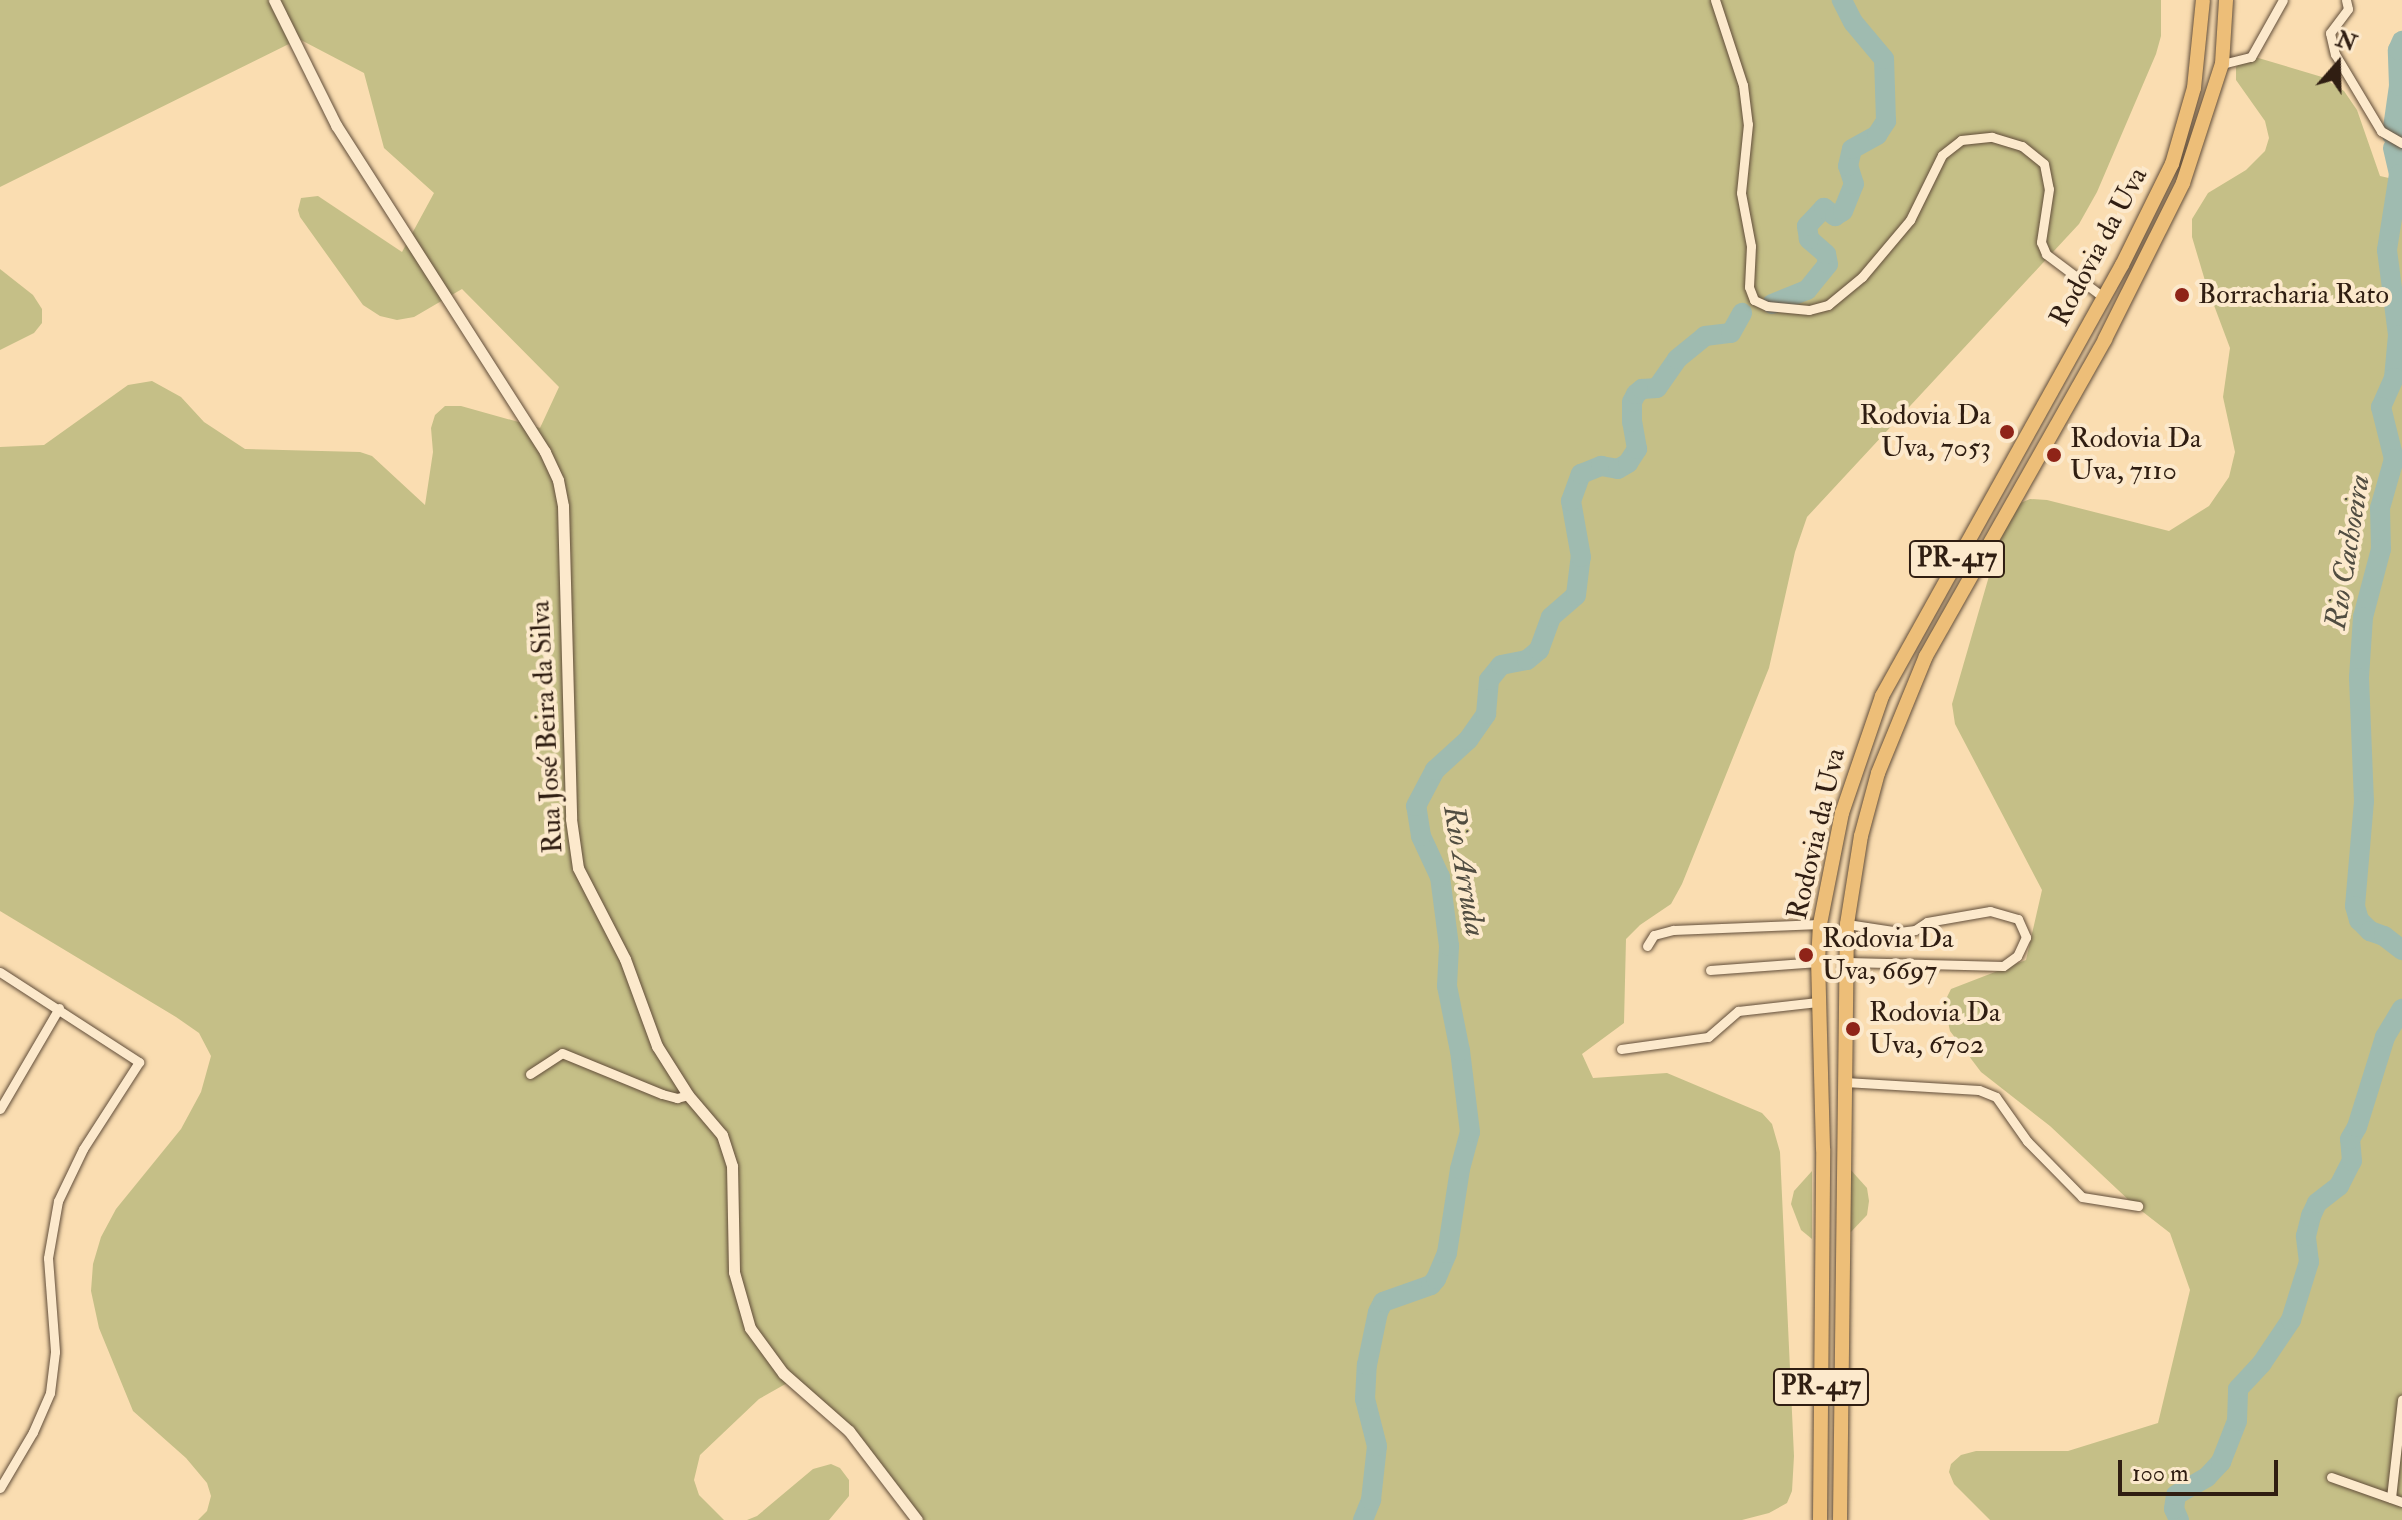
<!DOCTYPE html>
<html>
<head>
<meta charset="utf-8">
<style>
	body { margin:0 }
	#map { position:relative; width:2402px; height:1520px; overflow:hidden; background:#faddb1; font-family:"IM FELL Double Pica",serif }
	div>[style] { position:absolute }
	[style*='--x'] { left:calc(var(--x)*1px); top:calc(var(--y)*1px); width:calc(var(--w)*1px); rotate:calc(var(--a)*1deg) }
	.green>* { inset:0; background:#c5bf87 }
	.river>* { height:20px; margin:-10px; padding:0 10px; transform-origin:10px; border-radius:10px; background:#9fbbb0 }
	.roads { filter:drop-shadow(0 0 2px #624e3a) drop-shadow(0 0 2px #624e3a) }
	.minor>* { height:9px; margin:-4.5px; padding:0 4.5px; transform-origin:4.5px; border-radius:4.5px; background:#fce9cc }
	.tertiary>* { height:11px; margin:-5.5px; padding:0 5.5px; transform-origin:5.5px; border-radius:5.5px; background:#fce9cc }
	.primary>* { height:14px; margin:-7px; padding:0 7px; transform-origin:7px; border-radius:7px; background:#edbe78 }
	.dots>* { width:22px; height:22px; translate:-50% -50%; box-sizing:border-box; border:4px solid #fce9cc; border-radius:50% }
	span { translate:-50% -50%; white-space:nowrap; text-align:center; line-height:1.15; -webkit-text-stroke:8px #fce9cc; paint-order:stroke }
	.shield-label span { padding:2px 6px; background:#fce9cc; border:2px solid; border-radius:6px; -webkit-text-stroke-width:0 }
	.shield-label { font-size:26px; color:#301e12; font-weight:700 }
	.street-label { font-size:28px; color:#301e12 }
	.poi-label { font-size:28px; color:#301e12 }
	.left { translate:0 -50%; text-align:left }
	.right { translate:-100% -50%; text-align:right }
	.water-label { font-size:30px; color:#514d41; font-style:italic }
	.north { position:absolute; left:2298px; top:24px; width:80px; height:80px; -webkit-text-stroke:6px #fce9cc; paint-order:stroke; rotate:20deg; font-size:22px; font-weight:700; line-height:32px; text-align:center; color:#301e12 }
	.north::after { content:''; display:block; margin:auto; width:28px; height:36px; background:#301e12; clip-path:polygon(50% 0,100% 100%,50% 72%,0 100%) }
	.scale { position:absolute; left:2118px; top:1460px; width:160px; height:36px; box-sizing:border-box; border:4px solid #301e12; border-top:0; padding-left:10px; font-size:24px; line-height:28px; white-space:nowrap; color:#301e12; -webkit-text-stroke:6px #fce9cc; paint-order:stroke }
</style>
</head>
<body>
<div id="map">
	<div class="green">
		<i style="clip-path:polygon(0 0,2161px 0,2161px 36px,2156px 54px,2097px 192px,2079px 224px,1807px 517px,1795px 552px,1769px 668px,1682px 884px,1671px 904px,1640px 925px,1626px 939px,1624px 1023px,1582px 1054px,1593px 1078px,1667px 1073px,1762px 1113px,1772px 1124px,1780px 1152px,1794px 1456px,1792px 1491px,1787px 1503px,1769px 1513px,1742px 1520px,922px 1520px,869px 1449px,789px 1382px,759px 1399px,700px 1455px,694px 1480px,699px 1495px,724px 1520px,198px 1520px,207px 1511px,211px 1496px,207px 1483px,186px 1458px,133px 1411px,99px 1328px,91px 1291px,93px 1264px,101px 1237px,116px 1209px,181px 1129px,201px 1092px,211px 1056px,199px 1033px,176px 1017px,0 911px,0 447px,44px 445px,128px 385px,152px 381px,181px 397px,204px 422px,245px 449px,360px 452px,372px 456px,425px 505px,433px 452px,431px 428px,435px 415px,445px 406px,461px 406px,540px 428px,559px 387px,462px 289px,414px 317px,397px 320px,380px 316px,363px 305px,300px 217px,298px 210px,301px 198px,318px 196px,402px 252px,434px 193px,384px 148px,364px 73px,299px 39px,0 187px)"></i>
		<i style="clip-path:polygon(2255px 57px,2322px 77px,2344px 91px,2357px 110px,2380px 176px,2402px 181px,2402px 1520px,1990px 1520px,1954px 1484px,1949px 1472px,1951px 1464px,1961px 1455px,1976px 1451px,2068px 1451px,2158px 1423px,2190px 1290px,2170px 1233px,2134px 1205px,2050px 1126px,1981px 1072px,1950px 1031px,1944px 1003px,1951px 989px,2026px 960px,2042px 890px,1955px 724px,1952px 704px,1998px 545px,2008px 519px,2018px 504px,2030px 499px,2047px 500px,2169px 531px,2209px 506px,2229px 477px,2235px 452px,2223px 397px,2230px 348px,2206px 284px,2192px 237px,2192px 219px,2208px 193px,2246px 170px,2265px 151px,2269px 138px,2265px 121px,2236px 80px,2236px 67px,2242px 60px)"></i>
		<i style="clip-path:polygon(0 269px,33px 295px,42px 309px,42px 323px,34px 333px,0 350px)"></i>
		<i style="clip-path:polygon(1849px 1168px,1867px 1188px,1869px 1201px,1867px 1215px,1849px 1234px)"></i>
		<i style="clip-path:polygon(1812px 1171px,1812px 1239px,1801px 1230px,1791px 1204px,1794px 1191px)"></i>
		<i style="clip-path:polygon(831px 1464px,840px 1468px,849px 1480px,849px 1496px,829px 1520px,747px 1520px,757px 1516px,813px 1469px)"></i>
	</div>
	<div class="river">
		<i style="--x:2392;--y:135;--w:49;--a:-81.9"></i>
		<i style="--x:2399;--y:86;--w:36;--a:-92"></i>
		<i style="--x:2398;--y:50;--w:10;--a:-66"></i>
		<i style="--x:2393;--y:148;--w:27;--a:77"></i>
		<i style="--x:2399;--y:174;--w:77;--a:99"></i>
		<i style="--x:2387;--y:250;--w:86;--a:82.6"></i>
		<i style="--x:2398;--y:335;--w:43;--a:95.3"></i>
		<i style="--x:2394;--y:378;--w:32;--a:114"></i>
		<i style="--x:2381;--y:407;--w:54;--a:76"></i>
		<i style="--x:2394;--y:459;--w:51;--a:105.9"></i>
		<i style="--x:2380;--y:508;--w:41;--a:88.6"></i>
		<i style="--x:2381;--y:549;--w:70;--a:104.8"></i>
		<i style="--x:2363;--y:617;--w:61;--a:93.8"></i>
		<i style="--x:2359;--y:678;--w:123;--a:87.7"></i>
		<i style="--x:2364;--y:801;--w:105;--a:94.9"></i>
		<i style="--x:2355;--y:906;--w:15;--a:74"></i>
		<i style="--x:2359;--y:920;--w:16;--a:45"></i>
		<i style="--x:2370;--y:931;--w:15;--a:20"></i>
		<i style="--x:2384;--y:936;--w:23;--a:38"></i>
		<i style="--x:1772;--y:304;--w:38;--a:-22"></i>
		<i style="--x:1807;--y:290;--w:33;--a:-51"></i>
		<i style="--x:1828;--y:264;--w:10;--a:-101"></i>
		<i style="--x:1826;--y:254;--w:23;--a:-139"></i>
		<i style="--x:1809;--y:239;--w:13;--a:-99"></i>
		<i style="--x:1807;--y:226;--w:25;--a:-47"></i>
		<i style="--x:1824;--y:208;--w:14;--a:36"></i>
		<i style="--x:1835;--y:216;--w:9;--a:-32"></i>
		<i style="--x:1843;--y:211;--w:29;--a:-68"></i>
		<i style="--x:1854;--y:184;--w:19;--a:-108"></i>
		<i style="--x:1848;--y:166;--w:17;--a:-77"></i>
		<i style="--x:1852;--y:149;--w:29;--a:-29"></i>
		<i style="--x:1877;--y:135;--w:17;--a:-57"></i>
		<i style="--x:1886;--y:121;--w:62;--a:-91.8"></i>
		<i style="--x:1884;--y:59;--w:48;--a:-130"></i>
		<i style="--x:1853;--y:22;--w:25;--a:-117"></i>
		<i style="--x:1363;--y:1520;--w:22;--a:-68"></i>
		<i style="--x:1371;--y:1500;--w:54;--a:-83.7"></i>
		<i style="--x:1377;--y:1446;--w:49;--a:-104.3"></i>
		<i style="--x:1365;--y:1399;--w:34;--a:-87"></i>
		<i style="--x:1367;--y:1365;--w:54;--a:-78.3"></i>
		<i style="--x:1378;--y:1312;--w:11;--a:-63"></i>
		<i style="--x:1383;--y:1302;--w:51;--a:-19.5"></i>
		<i style="--x:1431;--y:1285;--w:8;--a:-50"></i>
		<i style="--x:1436;--y:1279;--w:28;--a:-67"></i>
		<i style="--x:1447;--y:1253;--w:85;--a:-81.2"></i>
		<i style="--x:1460;--y:1169;--w:38;--a:-75"></i>
		<i style="--x:1470;--y:1132;--w:82;--a:-97"></i>
		<i style="--x:1460;--y:1051;--w:66;--a:-101.3"></i>
		<i style="--x:1447;--y:986;--w:40;--a:-87.1"></i>
		<i style="--x:1449;--y:946;--w:70;--a:-97.4"></i>
		<i style="--x:1440;--y:877;--w:45;--a:-114.9"></i>
		<i style="--x:1421;--y:836;--w:30;--a:-99"></i>
		<i style="--x:1416;--y:806;--w:41;--a:-62.2"></i>
		<i style="--x:1435;--y:770;--w:45;--a:-42.3"></i>
		<i style="--x:1468;--y:740;--w:32;--a:-55"></i>
		<i style="--x:1486;--y:714;--w:34;--a:-85"></i>
		<i style="--x:1489;--y:680;--w:19;--a:-51"></i>
		<i style="--x:1501;--y:665;--w:26;--a:-11"></i>
		<i style="--x:1527;--y:660;--w:16;--a:-40"></i>
		<i style="--x:1539;--y:650;--w:35;--a:-70"></i>
		<i style="--x:1551;--y:617;--w:33;--a:-41"></i>
		<i style="--x:1576;--y:595;--w:38;--a:-83"></i>
		<i style="--x:1581;--y:557;--w:57;--a:-100.1"></i>
		<i style="--x:1571;--y:501;--w:29;--a:-70"></i>
		<i style="--x:1581;--y:474;--w:22;--a:-22"></i>
		<i style="--x:1601;--y:466;--w:17;--a:10"></i>
		<i style="--x:1618;--y:469;--w:12;--a:-31"></i>
		<i style="--x:1628;--y:463;--w:17;--a:-57"></i>
		<i style="--x:1637;--y:449;--w:27;--a:-100"></i>
		<i style="--x:1632;--y:422;--w:20;--a:-90"></i>
		<i style="--x:1632;--y:402;--w:9;--a:-63"></i>
		<i style="--x:1636;--y:394;--w:8;--a:-40"></i>
		<i style="--x:1642;--y:389;--w:15;--a:-4"></i>
		<i style="--x:1657;--y:388;--w:35;--a:-55"></i>
		<i style="--x:1677;--y:359;--w:36;--a:-39"></i>
		<i style="--x:1705;--y:336;--w:26;--a:-7"></i>
		<i style="--x:1731;--y:333;--w:23;--a:-61"></i>
		<i style="--x:2179;--y:1520;--w:12;--a:-114"></i>
		<i style="--x:2174;--y:1509;--w:14;--a:-82"></i>
		<i style="--x:2176;--y:1495;--w:36;--a:-30"></i>
		<i style="--x:2207;--y:1477;--w:21;--a:-47"></i>
		<i style="--x:2221;--y:1462;--w:44;--a:-68.7"></i>
		<i style="--x:2237;--y:1421;--w:32;--a:-88"></i>
		<i style="--x:2238;--y:1389;--w:35;--a:-47"></i>
		<i style="--x:2262;--y:1363;--w:52;--a:-56"></i>
		<i style="--x:2291;--y:1320;--w:61;--a:-72.8"></i>
		<i style="--x:2309;--y:1262;--w:26;--a:-97"></i>
		<i style="--x:2306;--y:1236;--w:21;--a:-76"></i>
		<i style="--x:2311;--y:1216;--w:14;--a:-65"></i>
		<i style="--x:2317;--y:1203;--w:28;--a:-38"></i>
		<i style="--x:2339;--y:1186;--w:28;--a:-63"></i>
		<i style="--x:2352;--y:1161;--w:22;--a:-95"></i>
		<i style="--x:2350;--y:1139;--w:14;--a:-60"></i>
		<i style="--x:2357;--y:1127;--w:94;--a:-72.7"></i>
		<i style="--x:2385;--y:1037;--w:33;--a:-59"></i>
	</div>
	<div class="roads">
		<div class="minor">
			<i style="--x:1715;--y:0;--w:89;--a:71.8"></i>
			<i style="--x:1743;--y:85;--w:39;--a:83"></i>
			<i style="--x:1748;--y:124;--w:69;--a:95.8"></i>
			<i style="--x:1741;--y:193;--w:54;--a:79.3"></i>
			<i style="--x:1751;--y:246;--w:41;--a:92.8"></i>
			<i style="--x:1749;--y:287;--w:14;--a:69"></i>
			<i style="--x:1754;--y:300;--w:14;--a:25"></i>
			<i style="--x:1767;--y:306;--w:42;--a:5.4"></i>
			<i style="--x:1809;--y:310;--w:20;--a:-15"></i>
			<i style="--x:1828;--y:305;--w:44;--a:-39.5"></i>
			<i style="--x:1862;--y:277;--w:75;--a:-49.9"></i>
			<i style="--x:1910;--y:220;--w:72;--a:-63.8"></i>
			<i style="--x:1942;--y:155;--w:24;--a:-38"></i>
			<i style="--x:1961;--y:140;--w:31;--a:-6"></i>
			<i style="--x:1992;--y:137;--w:31;--a:17"></i>
			<i style="--x:2022;--y:146;--w:28;--a:39"></i>
			<i style="--x:2044;--y:164;--w:25;--a:79"></i>
			<i style="--x:2049;--y:189;--w:54;--a:98.6"></i>
			<i style="--x:2041;--y:242;--w:13;--a:67"></i>
			<i style="--x:2046;--y:254;--w:71;--a:37"></i>
			<i style="--x:2346;--y:0;--w:9;--a:77"></i>
			<i style="--x:2348;--y:9;--w:30;--a:127"></i>
			<i style="--x:2330;--y:33;--w:22;--a:77"></i>
			<i style="--x:2335;--y:54;--w:90;--a:59.1"></i>
			<i style="--x:2381;--y:131;--w:24;--a:30"></i>
			<i style="--x:2222;--y:64;--w:30;--a:-14"></i>
			<i style="--x:2251;--y:57;--w:65;--a:-60.7"></i>
			<i style="--x:1847;--y:924;--w:53;--a:8.7"></i>
			<i style="--x:1899;--y:932;--w:16;--a:-7"></i>
			<i style="--x:1915;--y:930;--w:14;--a:-34"></i>
			<i style="--x:1927;--y:922;--w:64;--a:-9.9"></i>
			<i style="--x:1990;--y:911;--w:29;--a:16"></i>
			<i style="--x:2018;--y:919;--w:20;--a:66"></i>
			<i style="--x:2026;--y:937;--w:21;--a:115"></i>
			<i style="--x:2017;--y:956;--w:17;--a:144"></i>
			<i style="--x:2003;--y:966;--w:155;--a:-178.5"></i>
			<i style="--x:1647;--y:946;--w:13;--a:-58"></i>
			<i style="--x:1654;--y:935;--w:20;--a:-15"></i>
			<i style="--x:1673;--y:930;--w:147;--a:-2.3"></i>
			<i style="--x:1710;--y:970;--w:108;--a:-4.2"></i>
			<i style="--x:0;--y:972;--w:166;--a:32.9"></i>
			<i style="--x:139;--y:1062;--w:103;--a:122.8"></i>
			<i style="--x:83;--y:1149;--w:58;--a:115.7"></i>
			<i style="--x:58;--y:1201;--w:58;--a:100"></i>
			<i style="--x:48;--y:1258;--w:94;--a:85.7"></i>
			<i style="--x:55;--y:1352;--w:41;--a:97"></i>
			<i style="--x:50;--y:1393;--w:43;--a:113.6"></i>
			<i style="--x:33;--y:1432;--w:65;--a:120.5"></i>
			<i style="--x:1621;--y:1049;--w:88;--a:-7.9"></i>
			<i style="--x:1708;--y:1037;--w:40;--a:-41"></i>
			<i style="--x:1738;--y:1011;--w:80;--a:-6.5"></i>
			<i style="--x:530;--y:1074;--w:38;--a:-33"></i>
			<i style="--x:562;--y:1053;--w:108;--a:22.3"></i>
			<i style="--x:662;--y:1094;--w:16;--a:15"></i>
			<i style="--x:677;--y:1098;--w:11;--a:-15"></i>
			<i style="--x:1845;--y:1082;--w:134;--a:3.4"></i>
			<i style="--x:1979;--y:1090;--w:18;--a:22"></i>
			<i style="--x:1996;--y:1097;--w:54;--a:54.8"></i>
			<i style="--x:2027;--y:1141;--w:78;--a:45.5"></i>
			<i style="--x:2082;--y:1197;--w:57;--a:9.1"></i>
			<i style="--x:0;--y:1109;--w:117;--a:-59.7"></i>
			<i style="--x:2331;--y:1477;--w:75;--a:19.4"></i>
			<i style="--x:2391;--y:1498;--w:99;--a:-83.6"></i>
		</div>
		<div class="tertiary">
			<i style="--x:274;--y:0;--w:140;--a:63.6"></i>
			<i style="--x:336;--y:125;--w:388;--a:57.4"></i>
			<i style="--x:545;--y:452;--w:31;--a:65"></i>
			<i style="--x:558;--y:480;--w:26;--a:79"></i>
			<i style="--x:563;--y:506;--w:313;--a:88.5"></i>
			<i style="--x:571;--y:819;--w:49;--a:81.9"></i>
			<i style="--x:578;--y:868;--w:102;--a:62.7"></i>
			<i style="--x:625;--y:959;--w:93;--a:69.8"></i>
			<i style="--x:657;--y:1046;--w:58;--a:57.7"></i>
			<i style="--x:688;--y:1095;--w:52;--a:49.6"></i>
			<i style="--x:722;--y:1135;--w:33;--a:72"></i>
			<i style="--x:732;--y:1166;--w:106;--a:88.9"></i>
			<i style="--x:734;--y:1272;--w:58;--a:74.1"></i>
			<i style="--x:750;--y:1328;--w:56;--a:53.7"></i>
			<i style="--x:783;--y:1373;--w:88;--a:41.3"></i>
			<i style="--x:849;--y:1431;--w:112;--a:52.6"></i>
		</div>
		<div class="primary">
			<i style="--x:1820;--y:1520;--w:371;--a:-89.5"></i>
			<i style="--x:1823;--y:1149;--w:187;--a:-91.5"></i>
			<i style="--x:1818;--y:962;--w:38;--a:-87"></i>
			<i style="--x:1820;--y:924;--w:113;--a:-78.8"></i>
			<i style="--x:1842;--y:813;--w:124;--a:-71.1"></i>
			<i style="--x:1882;--y:696;--w:493;--a:-60.9"></i>
			<i style="--x:2122;--y:265;--w:113;--a:-63.7"></i>
			<i style="--x:2172;--y:164;--w:79;--a:-73.9"></i>
			<i style="--x:2194;--y:88;--w:88;--a:-84.2"></i>
			<i style="--x:1840;--y:1520;--w:596;--a:-89.33"></i>
			<i style="--x:1847;--y:924;--w:89;--a:-81"></i>
			<i style="--x:1861;--y:836;--w:65;--a:-74.9"></i>
			<i style="--x:1878;--y:773;--w:126;--a:-67.7"></i>
			<i style="--x:1926;--y:656;--w:364;--a:-60.5"></i>
			<i style="--x:2105;--y:339;--w:174;--a:-63.4"></i>
			<i style="--x:2183;--y:183;--w:125;--a:-71.9"></i>
			<i style="--x:2222;--y:64;--w:64;--a:-86.4"></i>
		</div>
	</div>
	<div class="dots">
		<i style="left:2182px;top:295px;background:#8f2418"></i>
		<i style="left:2007px;top:432px;background:#8f2418"></i>
		<i style="left:2054px;top:455px;background:#8f2418"></i>
		<i style="left:1806px;top:955px;background:#8f2418"></i>
		<i style="left:1853px;top:1029px;background:#8f2418"></i>
	</div>
	<div class="shield-label">
		<span style="left:1957px;top:559px">PR-417</span>
		<span style="left:1821px;top:1387px">PR-417</span>
	</div>
	<div class="street-label">
		<span style="left:2099px;top:247px;rotate:-62deg">Rodovia da Uva</span>
		<span style="left:547px;top:727px;rotate:-93deg">Rua José Beira da Silva</span>
		<span style="left:1817px;top:834px;rotate:-77deg">Rodovia da Uva</span>
	</div>
	<div class="poi-label">
		<span class="left" style="left:2198px;top:295px">Borracharia Rato</span>
		<span class="right" style="left:1991px;top:432px">Rodovia Da<br>Uva, 7053</span>
		<span class="left" style="left:2070px;top:455px">Rodovia Da<br>Uva, 7110</span>
		<span class="left" style="left:1822px;top:955px">Rodovia Da<br>Uva, 6697</span>
		<span class="left" style="left:1869px;top:1029px">Rodovia Da<br>Uva, 6702</span>
	</div>
	<div class="water-label">
		<span style="left:2348px;top:552px;rotate:-81deg">Rio Cachoeira</span>
		<span style="left:1464px;top:871px;rotate:80deg">Rio Arruda</span>
	</div>
	<div class="north">N</div>
	<div class="scale">100 m</div>
</div>
</body>
</html>
